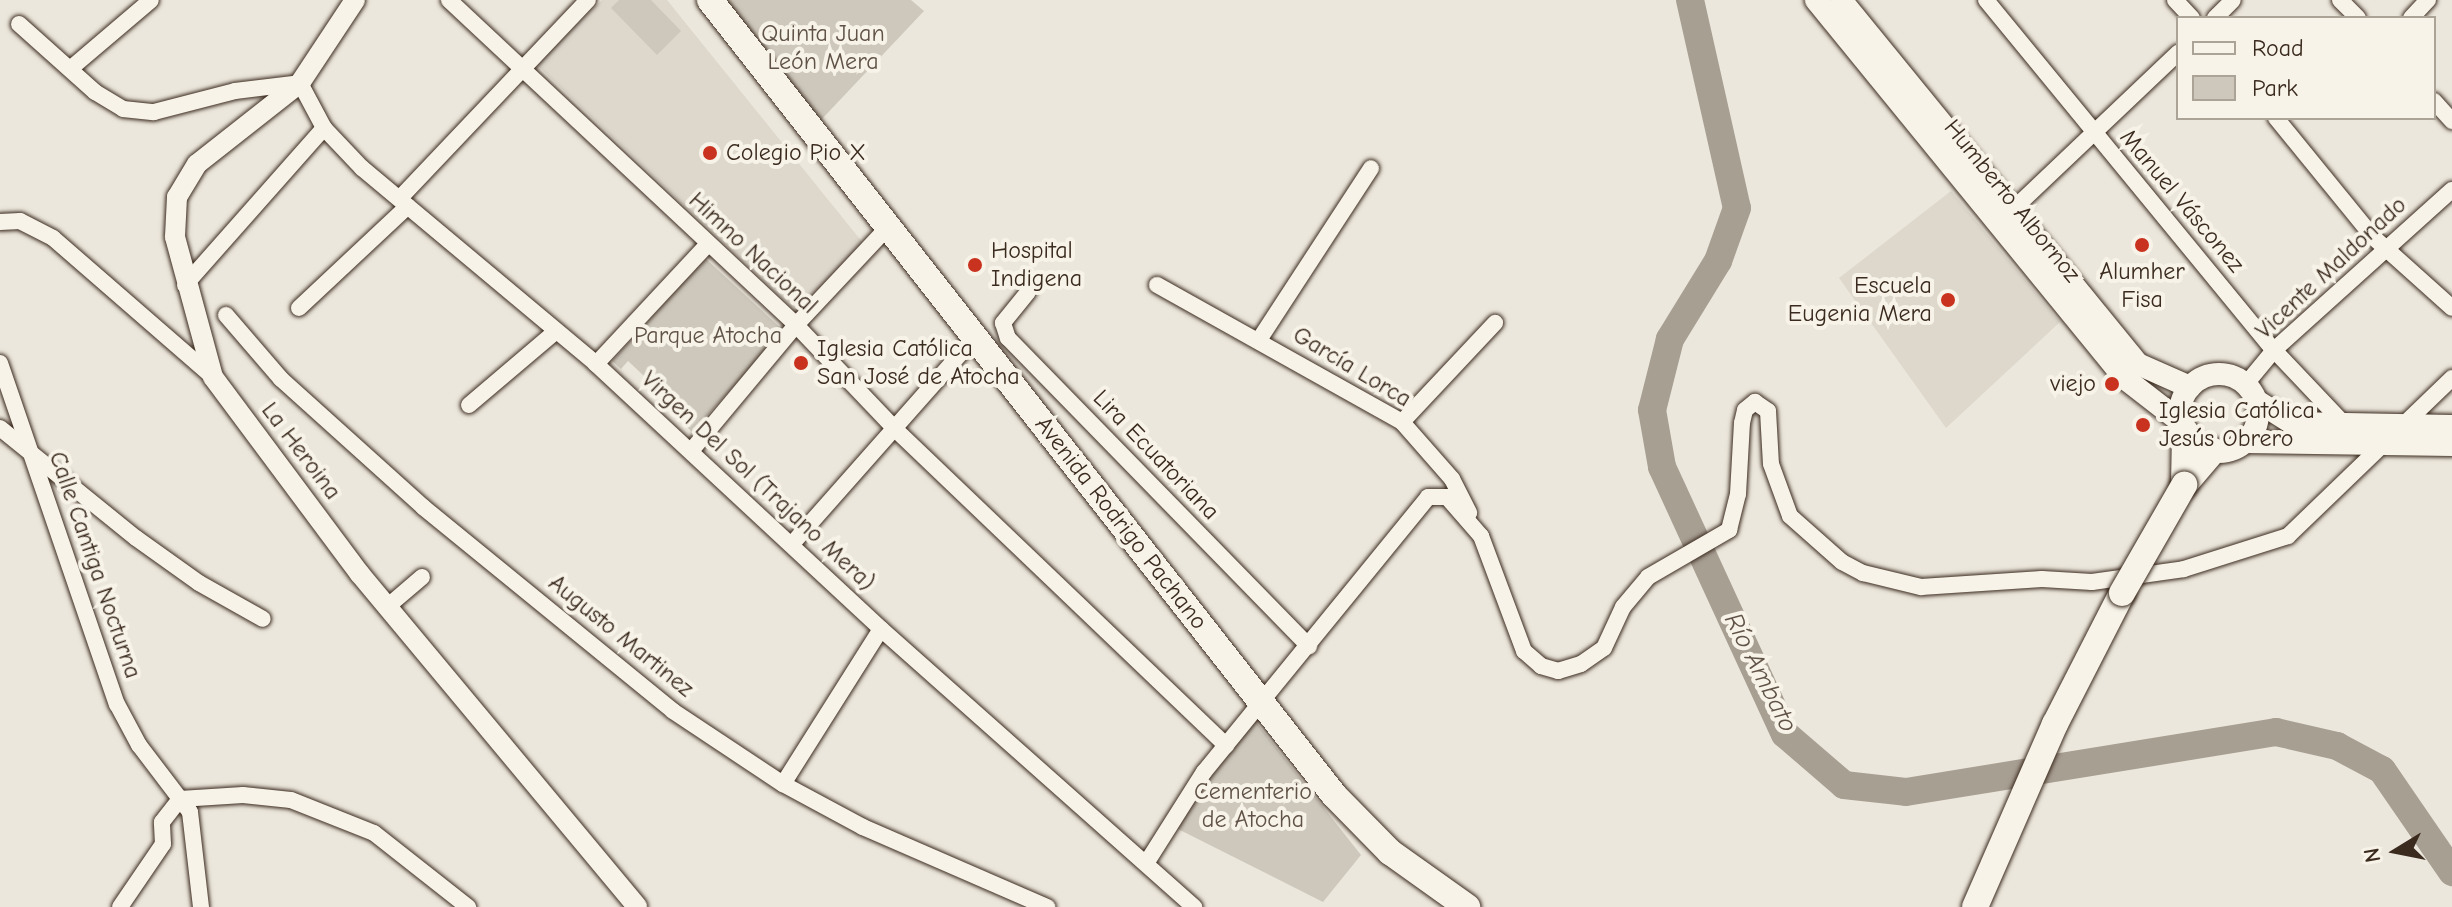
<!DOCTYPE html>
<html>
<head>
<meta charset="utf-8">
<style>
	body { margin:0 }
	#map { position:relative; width:2452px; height:907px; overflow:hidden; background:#ece7dc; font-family:"Comic Neue",sans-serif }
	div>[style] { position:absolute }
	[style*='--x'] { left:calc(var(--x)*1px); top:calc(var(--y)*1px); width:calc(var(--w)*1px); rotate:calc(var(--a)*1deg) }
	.built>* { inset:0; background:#ddd7cc }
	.green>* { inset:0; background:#cec8bc }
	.river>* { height:28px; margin:-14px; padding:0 14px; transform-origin:14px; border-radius:14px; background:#a89f93 }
	.roads { filter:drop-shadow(0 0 2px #3b2a1e) drop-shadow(0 0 2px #3b2a1e) }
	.minor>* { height:16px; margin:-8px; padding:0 8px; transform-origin:8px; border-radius:8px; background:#f7f3e8 }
	.tertiary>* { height:20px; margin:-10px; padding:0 10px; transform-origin:10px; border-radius:10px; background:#f7f3e8 }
	.secondary>* { height:22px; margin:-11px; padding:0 11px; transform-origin:11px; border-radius:11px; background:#f7f3e8 }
	.secondary>.ring { margin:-11px; padding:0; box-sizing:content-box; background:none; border:22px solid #f7f3e8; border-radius:50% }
	.primary>* { height:26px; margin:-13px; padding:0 13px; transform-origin:13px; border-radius:13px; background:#f7f3e8 }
	.bridges { filter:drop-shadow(0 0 2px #3b2a1e) drop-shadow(0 0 2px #3b2a1e) }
	.primary-bridge>* { height:26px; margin:-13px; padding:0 13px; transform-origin:13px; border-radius:13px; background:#f7f3e8 }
	.dots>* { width:22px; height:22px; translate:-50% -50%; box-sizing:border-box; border:4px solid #f7f3e8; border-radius:50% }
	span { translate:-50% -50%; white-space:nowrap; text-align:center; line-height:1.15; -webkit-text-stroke:8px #f7f3e8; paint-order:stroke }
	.park-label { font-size:24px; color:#605246 }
	.poi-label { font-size:24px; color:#3b2a1e }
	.left { translate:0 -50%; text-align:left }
	.right { translate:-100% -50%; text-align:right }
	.street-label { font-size:24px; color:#3b2a1e }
	.water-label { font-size:26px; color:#615347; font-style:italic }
	.legend { position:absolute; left:2176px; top:16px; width:260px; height:104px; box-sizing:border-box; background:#f7f3e8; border:2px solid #aca397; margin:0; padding:10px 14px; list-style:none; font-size:24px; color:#3b2a1e }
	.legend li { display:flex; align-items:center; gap:16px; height:40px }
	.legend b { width:40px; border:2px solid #aca397 }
	.north { position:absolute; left:2356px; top:811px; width:80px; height:80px; -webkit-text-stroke:6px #f7f3e8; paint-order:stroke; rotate:260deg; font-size:22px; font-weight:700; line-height:32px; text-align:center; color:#3b2a1e }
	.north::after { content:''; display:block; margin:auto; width:28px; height:36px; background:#3b2a1e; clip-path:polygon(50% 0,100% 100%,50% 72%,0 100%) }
</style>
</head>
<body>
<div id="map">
	<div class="built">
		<i style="clip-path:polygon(602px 0,667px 0,863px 243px,797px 313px,536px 64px)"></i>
		<i style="clip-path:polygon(1951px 191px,2060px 322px,1946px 428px,1839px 278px)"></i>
	</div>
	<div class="green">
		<i style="clip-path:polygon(619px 0,651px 0,681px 31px,657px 55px,611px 8px)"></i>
		<i style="clip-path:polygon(720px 0,911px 0,924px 11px,821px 120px)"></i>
		<i style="clip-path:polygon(705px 258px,784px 331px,692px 432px,683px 423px,688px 417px,628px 361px,621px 369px,612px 361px)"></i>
		<i style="clip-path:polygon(1252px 717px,1361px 855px,1323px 902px,1172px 826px)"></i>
	</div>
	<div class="river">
		<i style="--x:1690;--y:0;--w:213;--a:77.3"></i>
		<i style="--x:1737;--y:208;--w:56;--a:109.7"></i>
		<i style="--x:1718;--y:261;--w:92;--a:121.6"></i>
		<i style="--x:1670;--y:339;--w:73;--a:104.2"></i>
		<i style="--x:1652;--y:410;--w:58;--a:80"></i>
		<i style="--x:1662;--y:467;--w:294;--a:65.3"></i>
		<i style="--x:1785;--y:734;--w:78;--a:40.8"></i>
		<i style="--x:1844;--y:785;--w:62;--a:6.4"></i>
		<i style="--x:1906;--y:792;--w:375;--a:-9.2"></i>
		<i style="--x:2276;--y:732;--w:63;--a:12.9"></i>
		<i style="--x:2337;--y:746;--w:51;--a:28.1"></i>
		<i style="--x:2382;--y:770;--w:124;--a:55.5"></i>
	</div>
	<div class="roads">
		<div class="minor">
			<i style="--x:449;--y:0;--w:475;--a:43.1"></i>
			<i style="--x:796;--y:325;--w:144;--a:46.4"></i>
			<i style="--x:895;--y:429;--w:458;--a:43.7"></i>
			<i style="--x:1986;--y:0;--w:453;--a:50.6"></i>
			<i style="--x:2274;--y:350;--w:106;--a:46.5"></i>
			<i style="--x:2175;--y:0;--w:25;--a:47"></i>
			<i style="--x:2340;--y:0;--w:25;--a:45"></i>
			<i style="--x:2215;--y:18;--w:25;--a:-45"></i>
			<i style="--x:2411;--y:18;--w:25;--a:-47"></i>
			<i style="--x:19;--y:24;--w:102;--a:41.8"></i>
			<i style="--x:95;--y:92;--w:33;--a:31"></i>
			<i style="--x:123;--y:109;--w:31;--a:6"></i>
			<i style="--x:154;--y:112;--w:84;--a:-14.5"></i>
			<i style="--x:235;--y:91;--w:65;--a:-7"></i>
			<i style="--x:300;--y:83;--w:51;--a:61.9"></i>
			<i style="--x:324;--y:128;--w:55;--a:46.5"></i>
			<i style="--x:362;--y:168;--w:305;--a:39.9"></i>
			<i style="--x:596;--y:364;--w:389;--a:42.9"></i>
			<i style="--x:881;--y:629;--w:419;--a:41.6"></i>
			<i style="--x:70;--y:69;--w:106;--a:-40.4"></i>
			<i style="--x:2434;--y:101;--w:27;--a:48"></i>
			<i style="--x:2276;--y:118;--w:154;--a:50.8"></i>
			<i style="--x:2373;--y:237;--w:106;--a:41.9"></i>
			<i style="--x:400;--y:198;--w:273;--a:-46.5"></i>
			<i style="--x:2004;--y:218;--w:240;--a:-43.5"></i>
			<i style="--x:0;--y:222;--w:20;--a:-3"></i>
			<i style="--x:20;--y:221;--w:37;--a:27"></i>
			<i style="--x:53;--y:238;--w:212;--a:41"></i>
			<i style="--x:185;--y:285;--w:210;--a:-48.5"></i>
			<i style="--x:1157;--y:285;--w:281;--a:29.2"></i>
			<i style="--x:1402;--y:422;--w:76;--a:48.7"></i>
			<i style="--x:1452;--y:479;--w:38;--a:63"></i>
			<i style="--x:1028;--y:292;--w:40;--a:129"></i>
			<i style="--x:1003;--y:323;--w:16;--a:72"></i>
			<i style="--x:1008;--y:338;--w:431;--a:45.7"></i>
			<i style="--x:299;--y:308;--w:149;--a:-43.1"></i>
			<i style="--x:226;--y:315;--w:84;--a:49.3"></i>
			<i style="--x:281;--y:379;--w:191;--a:42"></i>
			<i style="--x:423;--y:507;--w:323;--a:39.2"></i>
			<i style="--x:673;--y:711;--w:132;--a:33.6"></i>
			<i style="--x:783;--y:784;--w:91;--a:28.3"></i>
			<i style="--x:863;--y:827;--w:201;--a:23.5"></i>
			<i style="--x:1259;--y:340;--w:205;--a:-56.9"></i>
			<i style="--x:0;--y:363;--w:361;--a:71.1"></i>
			<i style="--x:117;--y:704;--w:47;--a:61.8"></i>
			<i style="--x:139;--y:745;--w:84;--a:52.7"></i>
			<i style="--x:190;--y:812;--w:96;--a:83.4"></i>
			<i style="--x:596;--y:364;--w:163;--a:-47"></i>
			<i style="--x:2246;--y:384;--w:44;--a:-50.5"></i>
			<i style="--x:2274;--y:350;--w:239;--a:-42"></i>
			<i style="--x:469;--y:405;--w:113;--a:-40.3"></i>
			<i style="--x:1402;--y:422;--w:136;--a:-46.8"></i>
			<i style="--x:0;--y:428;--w:175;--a:39"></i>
			<i style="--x:136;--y:538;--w:77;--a:35.5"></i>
			<i style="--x:199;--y:583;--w:73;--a:29.4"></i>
			<i style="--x:691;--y:451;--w:164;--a:-50.2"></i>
			<i style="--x:796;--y:325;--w:137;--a:-46.8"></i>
			<i style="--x:792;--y:544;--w:278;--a:-48.5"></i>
			<i style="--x:387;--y:607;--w:46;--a:-40.6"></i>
			<i style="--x:783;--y:784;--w:183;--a:-57.7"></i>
			<i style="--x:1147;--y:862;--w:107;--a:-57.7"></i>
			<i style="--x:1204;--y:772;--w:355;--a:-50.8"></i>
			<i style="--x:1428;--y:497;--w:19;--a:0"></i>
			<i style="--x:1447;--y:497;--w:52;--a:48.9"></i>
			<i style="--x:1481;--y:536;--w:123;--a:69.5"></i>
			<i style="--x:1524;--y:651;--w:23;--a:41"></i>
			<i style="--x:1541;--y:666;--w:18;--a:16"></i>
			<i style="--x:1558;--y:671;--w:24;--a:-17"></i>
			<i style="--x:1581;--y:664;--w:28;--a:-35"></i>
			<i style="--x:1604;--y:648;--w:45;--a:-65.1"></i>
			<i style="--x:1623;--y:607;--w:39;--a:-50"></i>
			<i style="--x:1648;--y:577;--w:94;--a:-30.1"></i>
			<i style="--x:1729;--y:530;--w:37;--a:-76"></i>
			<i style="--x:1738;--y:494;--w:71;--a:-86.8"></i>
			<i style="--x:1742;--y:423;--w:13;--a:-77"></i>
			<i style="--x:1745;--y:410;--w:13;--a:-39"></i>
			<i style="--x:1755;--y:402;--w:16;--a:35"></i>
			<i style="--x:1768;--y:411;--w:53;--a:86.8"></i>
			<i style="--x:1771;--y:464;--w:55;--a:69.9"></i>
			<i style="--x:1790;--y:516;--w:69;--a:41.5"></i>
			<i style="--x:1842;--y:562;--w:24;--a:28"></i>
			<i style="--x:1863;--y:573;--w:60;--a:13.6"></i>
			<i style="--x:1921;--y:587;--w:121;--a:-3.8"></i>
			<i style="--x:2042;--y:579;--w:50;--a:3.4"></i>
			<i style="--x:2092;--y:582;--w:93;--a:-8"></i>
			<i style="--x:2184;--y:569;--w:109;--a:-17.6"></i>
			<i style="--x:2288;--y:536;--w:228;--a:-43.9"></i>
			<i style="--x:120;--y:907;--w:76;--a:-55.7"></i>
			<i style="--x:163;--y:844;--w:22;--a:-93"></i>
			<i style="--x:162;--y:822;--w:29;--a:-52"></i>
			<i style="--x:180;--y:799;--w:63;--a:-3.6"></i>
			<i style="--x:243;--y:795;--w:48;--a:5.9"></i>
			<i style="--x:291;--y:800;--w:89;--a:21.7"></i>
			<i style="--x:374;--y:833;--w:120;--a:38.2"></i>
		</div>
		<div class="tertiary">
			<i style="--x:355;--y:0;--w:100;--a:123.5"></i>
			<i style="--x:300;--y:83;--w:131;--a:141.8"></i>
			<i style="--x:197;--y:164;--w:39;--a:121"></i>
			<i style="--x:177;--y:197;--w:40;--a:92.9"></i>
			<i style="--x:175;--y:237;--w:145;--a:74.8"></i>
			<i style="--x:213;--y:377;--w:246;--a:53.3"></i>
			<i style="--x:360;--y:574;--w:433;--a:50.2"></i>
		</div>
		<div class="secondary">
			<i style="--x:1816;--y:0;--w:486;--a:50.8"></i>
			<i style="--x:2123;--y:377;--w:73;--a:37.8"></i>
			<i style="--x:1841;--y:0;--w:470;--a:50.8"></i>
			<i style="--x:2138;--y:364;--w:57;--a:23.9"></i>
			<i class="ring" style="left:2180px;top:374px;width:56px;height:56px"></i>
			<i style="--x:2257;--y:401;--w:41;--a:32.2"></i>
			<i style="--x:2292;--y:423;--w:160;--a:1.1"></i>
			<i style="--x:2246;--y:442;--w:206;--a:0.8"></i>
		</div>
		<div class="primary">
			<i style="--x:710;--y:0;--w:1011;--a:51.87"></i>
			<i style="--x:1334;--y:795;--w:80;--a:45.5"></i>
			<i style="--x:1390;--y:852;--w:95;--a:35.5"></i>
			<i style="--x:2184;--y:485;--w:54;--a:-88.9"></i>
			<i style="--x:2184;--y:485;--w:45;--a:-49.5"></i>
			<i style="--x:1975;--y:907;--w:200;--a:-66.4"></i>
			<i style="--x:2055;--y:724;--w:147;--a:-62.9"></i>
		</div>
	</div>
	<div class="bridges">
		<div class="primary-bridge">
			<i style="--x:2122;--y:593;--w:125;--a:-60.1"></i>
		</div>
	</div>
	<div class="dots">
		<i style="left:710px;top:153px;background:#c8321e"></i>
		<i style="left:2142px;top:245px;background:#c8321e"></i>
		<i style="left:975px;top:265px;background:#c8321e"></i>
		<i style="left:1948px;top:300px;background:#c8321e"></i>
		<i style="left:801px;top:363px;background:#c8321e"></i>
		<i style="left:2112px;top:384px;background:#c8321e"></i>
		<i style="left:2143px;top:425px;background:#c8321e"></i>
	</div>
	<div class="park-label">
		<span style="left:823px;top:48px">Quinta Juan<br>León Mera</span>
		<span style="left:708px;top:336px">Parque Atocha</span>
		<span style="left:1253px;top:806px">Cementerio<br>de Atocha</span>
	</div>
	<div class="poi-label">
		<span class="left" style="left:726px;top:153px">Colegio Pio X</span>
		<span class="left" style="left:991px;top:265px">Hospital<br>Indigena</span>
		<span style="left:2142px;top:286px">Alumher<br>Fisa</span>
		<span class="right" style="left:1932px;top:300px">Escuela<br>Eugenia Mera</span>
		<span class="left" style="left:817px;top:363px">Iglesia Católica<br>San José de Atocha</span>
		<span class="right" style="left:2096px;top:384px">viejo</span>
		<span class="left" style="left:2159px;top:425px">Iglesia Católica<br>Jesús Obrero</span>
	</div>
	<div class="street-label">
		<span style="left:2012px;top:201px;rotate:51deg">Humberto Albornoz</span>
		<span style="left:2182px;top:201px;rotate:50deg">Manuel Vásconez</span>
		<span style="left:753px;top:253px;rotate:43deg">Himno Nacional</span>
		<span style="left:2331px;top:268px;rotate:-43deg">Vicente Maldonado</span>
		<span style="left:1352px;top:367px;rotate:31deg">García Lorca</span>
		<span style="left:301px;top:451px;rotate:53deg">La Heroina</span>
		<span style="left:1156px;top:455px;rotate:46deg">Lira Ecuatoriana</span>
		<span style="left:758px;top:481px;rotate:43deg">Virgen Del Sol (Trajano Mera)</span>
		<span style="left:1121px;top:523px;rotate:52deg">Avenida Rodrigo Pachano</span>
		<span style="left:95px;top:565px;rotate:71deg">Calle Cantiga Nocturna</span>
		<span style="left:621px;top:636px;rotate:39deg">Augusto Martinez</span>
	</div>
	<div class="water-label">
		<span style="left:1760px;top:673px;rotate:63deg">Río Ambato</span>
	</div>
	<ul class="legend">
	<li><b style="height:10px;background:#f7f3e8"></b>Road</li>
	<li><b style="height:22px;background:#cec8bc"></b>Park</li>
	</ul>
	<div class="north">N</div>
</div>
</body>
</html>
